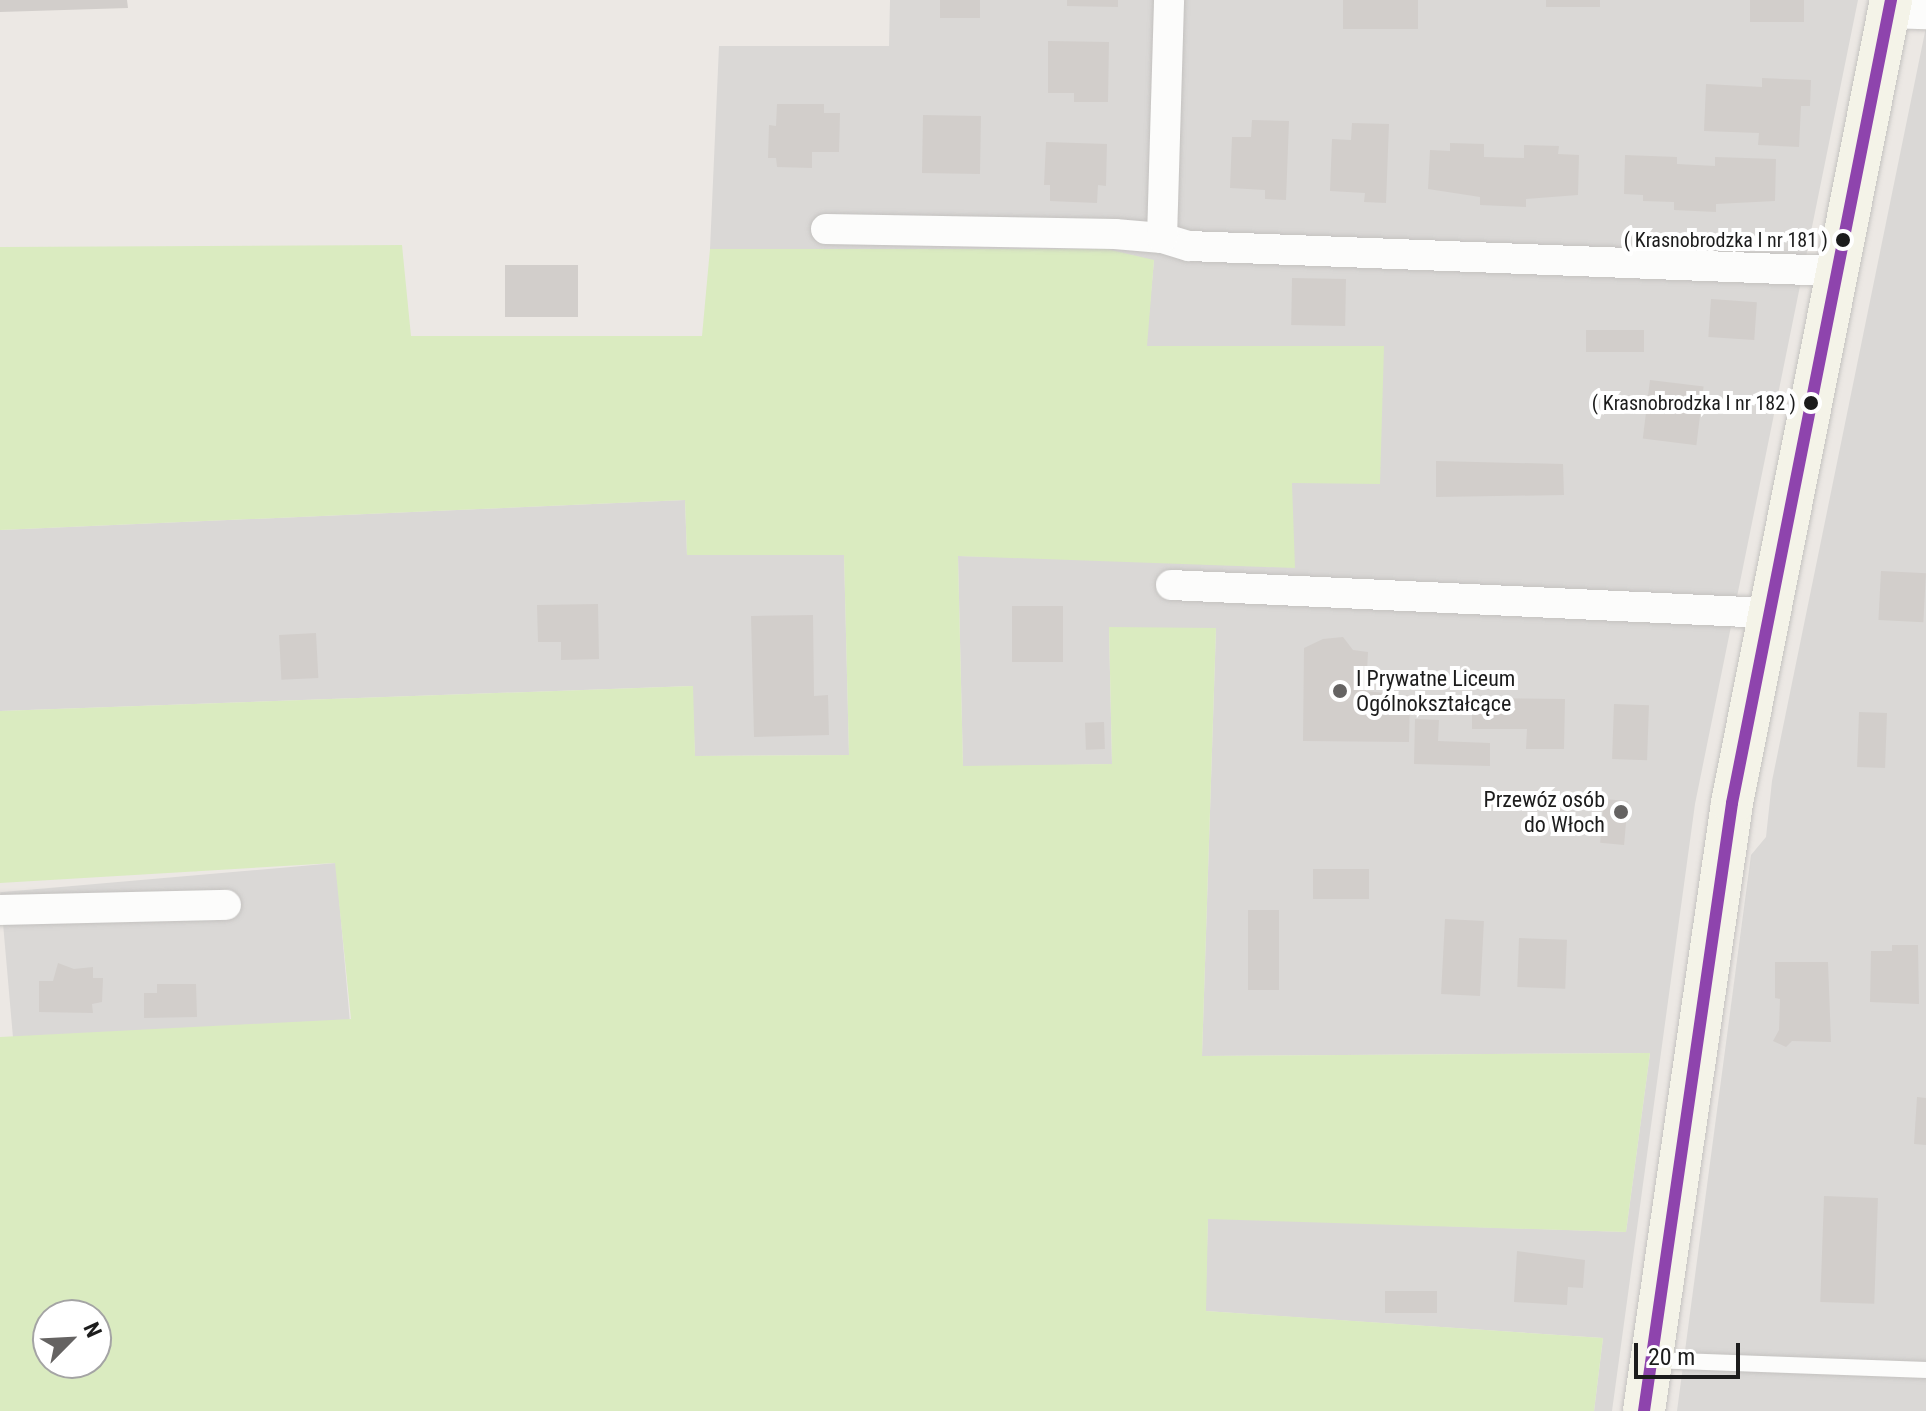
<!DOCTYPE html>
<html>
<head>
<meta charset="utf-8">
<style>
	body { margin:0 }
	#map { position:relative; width:1926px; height:1411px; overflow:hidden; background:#ece8e4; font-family:"Roboto Condensed",sans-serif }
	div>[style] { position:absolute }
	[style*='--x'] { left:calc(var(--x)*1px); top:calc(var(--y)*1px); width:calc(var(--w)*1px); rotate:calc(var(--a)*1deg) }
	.residential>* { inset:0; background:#dad8d6; transform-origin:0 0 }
	.grass>* { inset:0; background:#daebc0 }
	.building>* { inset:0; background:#d2cecb; transform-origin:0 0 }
	.roads { filter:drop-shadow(0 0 2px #c4c2c0) drop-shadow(0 0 2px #c4c2c0) }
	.lane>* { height:16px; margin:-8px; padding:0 8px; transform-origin:8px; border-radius:8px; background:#fcfcfb }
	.street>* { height:30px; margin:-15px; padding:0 15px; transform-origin:15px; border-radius:15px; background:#fcfcfb }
	.secondary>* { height:42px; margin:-21px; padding:0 21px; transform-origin:21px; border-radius:21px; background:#f4f3e8 }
	.bus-1>* { height:12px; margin:-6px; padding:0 6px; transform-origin:6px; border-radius:6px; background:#8e44ad }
	.dots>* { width:22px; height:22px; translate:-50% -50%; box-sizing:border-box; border:4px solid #fff; border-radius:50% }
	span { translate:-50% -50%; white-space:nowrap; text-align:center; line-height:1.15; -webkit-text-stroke:8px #fff; paint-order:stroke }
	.bus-label { font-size:20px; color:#1c1c1c }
	.right { translate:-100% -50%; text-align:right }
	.poi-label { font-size:22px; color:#1c1c1c }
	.left { translate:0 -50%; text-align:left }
	.north { position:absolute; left:32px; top:1299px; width:80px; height:80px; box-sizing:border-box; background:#fff; border:2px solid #a4a4a4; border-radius:50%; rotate:66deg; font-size:22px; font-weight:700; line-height:32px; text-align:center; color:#1c1c1c }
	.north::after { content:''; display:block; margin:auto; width:28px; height:36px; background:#656362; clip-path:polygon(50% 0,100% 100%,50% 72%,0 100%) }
	.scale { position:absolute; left:1634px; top:1343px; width:106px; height:36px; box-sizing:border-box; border:4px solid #1c1c1c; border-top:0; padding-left:10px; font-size:24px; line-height:28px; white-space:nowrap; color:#1c1c1c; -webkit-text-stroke:6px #fff; paint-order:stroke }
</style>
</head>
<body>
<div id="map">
	<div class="residential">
		<i style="clip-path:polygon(890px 0,1858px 0,1695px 804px,1612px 1411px,1594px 1411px,1603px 1338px,1205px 1311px,1208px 1218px,1626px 1232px,1650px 1053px,1202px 1056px,1216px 628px,1109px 628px,1112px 764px,963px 767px,958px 556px,1108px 559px,1292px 483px,1384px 346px,1146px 346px,1154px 260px,710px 249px,719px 46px,889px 46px)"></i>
		<i style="clip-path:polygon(1926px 27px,1926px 1411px,1677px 1411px,1751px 855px,1766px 837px,1772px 781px)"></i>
		<i style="clip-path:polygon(685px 500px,687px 555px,844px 554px,849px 755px,695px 756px,692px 686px,0 711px,0 530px)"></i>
		<i style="left:336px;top:863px;width:158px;height:337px;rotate:85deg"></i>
	</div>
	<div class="grass">
		<i style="clip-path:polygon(evenodd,402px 245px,411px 336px,702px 336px,710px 249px,1107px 249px,1154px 260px,1147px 346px,1384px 346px,1380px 484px,1292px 483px,1295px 568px,958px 556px,963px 766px,1112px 764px,1109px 627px,1216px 628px,1202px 1056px,1650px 1053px,1626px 1232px,1208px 1219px,1206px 1311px,1603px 1338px,1594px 1411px,0 1411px,0 1037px,351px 1019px,335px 863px,0 883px,0 711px,693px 686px,695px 756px,849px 755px,844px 555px,687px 555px,685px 500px,0 530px,0 247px,402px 245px,48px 1315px,96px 1315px,96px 1363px,48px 1363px,48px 1315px)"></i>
	</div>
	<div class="building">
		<i style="clip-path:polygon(0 0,127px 0,128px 8px,0 12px)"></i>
		<i style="left:940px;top:0;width:40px;height:18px"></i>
		<i style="clip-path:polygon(1067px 0,1118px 0,1118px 7px,1067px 6px)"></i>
		<i style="left:1343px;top:0;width:75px;height:29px"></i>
		<i style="left:1546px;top:0;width:54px;height:7px"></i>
		<i style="left:1750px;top:0;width:54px;height:22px"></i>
		<i style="clip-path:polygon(1048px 41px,1109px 42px,1108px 102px,1074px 102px,1074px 93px,1048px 93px)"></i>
		<i style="clip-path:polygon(1762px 78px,1811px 80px,1810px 106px,1801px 106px,1799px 147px,1758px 145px,1759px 133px,1704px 131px,1706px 84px,1762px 87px)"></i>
		<i style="clip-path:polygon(777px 104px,824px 104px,824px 113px,840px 113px,839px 152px,812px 152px,812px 168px,777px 167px,776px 158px,768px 158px,769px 125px,776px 126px)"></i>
		<i style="left:923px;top:115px;width:58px;height:58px;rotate:1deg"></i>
		<i style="clip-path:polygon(1252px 120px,1289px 121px,1286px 200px,1265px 199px,1265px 190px,1230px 188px,1232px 137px,1251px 137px)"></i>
		<i style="clip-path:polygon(1352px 123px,1389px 124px,1386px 203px,1364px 202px,1365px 193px,1330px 191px,1332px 139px,1351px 140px)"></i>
		<i style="clip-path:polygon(1046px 142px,1107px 144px,1106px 186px,1098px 185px,1097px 203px,1050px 201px,1050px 185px,1044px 185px)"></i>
		<i style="clip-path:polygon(1450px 143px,1484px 144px,1484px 157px,1524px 158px,1524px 145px,1559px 146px,1558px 154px,1579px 155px,1578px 195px,1526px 199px,1526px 207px,1480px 205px,1480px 197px,1428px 189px,1430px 150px,1450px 151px)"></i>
		<i style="clip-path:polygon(1625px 155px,1677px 157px,1677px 164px,1715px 166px,1715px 157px,1776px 159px,1775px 201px,1716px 204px,1716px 212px,1674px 210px,1674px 202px,1643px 201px,1643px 195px,1624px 194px)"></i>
		<i style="left:505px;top:265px;width:73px;height:52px"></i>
		<i style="left:1292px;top:278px;width:54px;height:47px;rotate:1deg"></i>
		<i style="left:1711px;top:299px;width:46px;height:38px;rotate:4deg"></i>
		<i style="left:1586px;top:330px;width:58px;height:22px"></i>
		<i style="left:1650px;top:380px;width:54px;height:59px;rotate:7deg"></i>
		<i style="clip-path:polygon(1436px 461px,1563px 464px,1564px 495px,1436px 497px)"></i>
		<i style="left:1881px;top:571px;width:45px;height:49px;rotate:3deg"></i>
		<i style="clip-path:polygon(598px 604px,599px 659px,561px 660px,561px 642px,538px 642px,537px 605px)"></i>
		<i style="left:1012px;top:606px;width:51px;height:56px"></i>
		<i style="clip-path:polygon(813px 615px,814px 696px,828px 695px,829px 735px,754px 737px,751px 616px)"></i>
		<i style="left:316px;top:633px;width:45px;height:37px;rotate:87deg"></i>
		<i style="clip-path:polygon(1343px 637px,1353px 650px,1368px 652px,1366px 691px,1410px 696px,1409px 742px,1303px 741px,1304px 648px,1323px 639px)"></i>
		<i style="clip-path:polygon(1472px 698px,1565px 699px,1564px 749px,1526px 749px,1527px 729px,1472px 729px)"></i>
		<i style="left:1614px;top:704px;width:35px;height:55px;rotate:2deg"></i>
		<i style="left:1859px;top:712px;width:28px;height:55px;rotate:2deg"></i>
		<i style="clip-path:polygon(1415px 719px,1439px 720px,1438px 741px,1490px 743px,1490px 766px,1414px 764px)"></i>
		<i style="left:1104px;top:722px;width:27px;height:19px;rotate:88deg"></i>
		<i style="left:1604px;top:799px;width:24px;height:44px;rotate:5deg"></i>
		<i style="left:1313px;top:869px;width:56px;height:30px"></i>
		<i style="left:1248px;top:910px;width:31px;height:80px"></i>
		<i style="left:1445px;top:919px;width:39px;height:75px;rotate:3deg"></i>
		<i style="left:1519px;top:938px;width:48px;height:49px;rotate:2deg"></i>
		<i style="clip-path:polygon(1892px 945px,1918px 945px,1919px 1004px,1870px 1002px,1871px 951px,1892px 951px)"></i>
		<i style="clip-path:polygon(1775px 962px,1828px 962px,1831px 1042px,1792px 1041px,1786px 1047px,1773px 1041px,1779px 1030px,1780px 999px,1775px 998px)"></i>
		<i style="clip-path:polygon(58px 963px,74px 969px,93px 967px,93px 978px,103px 978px,102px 1002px,92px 1004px,93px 1013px,39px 1012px,39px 981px,53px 981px)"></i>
		<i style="clip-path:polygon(157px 984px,196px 984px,197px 1017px,144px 1018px,144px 993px,157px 993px)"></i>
		<i style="clip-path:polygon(1917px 1097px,1926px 1098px,1926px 1145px,1914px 1144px)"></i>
		<i style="left:1824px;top:1196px;width:54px;height:106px;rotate:2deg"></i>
		<i style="clip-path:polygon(1517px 1251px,1585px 1260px,1583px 1288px,1568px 1287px,1567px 1305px,1514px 1302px)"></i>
		<i style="left:1437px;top:1291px;width:22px;height:52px;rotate:90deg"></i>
	</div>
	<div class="roads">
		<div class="lane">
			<i style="--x:1652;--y:1360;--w:274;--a:2.1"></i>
		</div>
		<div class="street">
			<i style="--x:1888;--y:13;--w:38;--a:2"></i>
			<i style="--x:826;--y:229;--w:289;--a:1"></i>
			<i style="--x:1115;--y:234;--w:47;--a:4.9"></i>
			<i style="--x:1162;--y:238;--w:28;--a:17"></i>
			<i style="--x:1189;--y:246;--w:646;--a:2.22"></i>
			<i style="--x:1162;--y:238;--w:238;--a:-88.3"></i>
			<i style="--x:1171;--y:585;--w:598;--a:2.69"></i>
			<i style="--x:0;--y:910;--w:226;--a:-1.3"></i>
		</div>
		<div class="secondary">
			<i style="--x:1644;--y:1411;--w:614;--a:-81.76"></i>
			<i style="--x:1732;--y:803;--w:819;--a:-78.8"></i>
		</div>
	</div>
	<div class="bus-1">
		<i style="--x:1644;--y:1411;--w:614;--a:-81.76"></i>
		<i style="--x:1732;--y:803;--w:819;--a:-78.8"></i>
	</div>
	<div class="dots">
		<i style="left:1843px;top:240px;background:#1c1c1c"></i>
		<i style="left:1811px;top:403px;background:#1c1c1c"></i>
		<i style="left:1340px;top:691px;background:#656362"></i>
		<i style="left:1621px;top:812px;background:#656362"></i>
	</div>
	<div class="bus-label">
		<span class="right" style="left:1828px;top:240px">( Krasnobrodzka I nr 181 )</span>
		<span class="right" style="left:1796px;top:403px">( Krasnobrodzka I nr 182 )</span>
	</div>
	<div class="poi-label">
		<span class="left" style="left:1356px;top:691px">I Prywatne Liceum<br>Ogólnokształcące</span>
		<span class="right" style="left:1605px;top:812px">Przewóz osób<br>do Włoch</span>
	</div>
	<div class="north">N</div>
	<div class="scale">20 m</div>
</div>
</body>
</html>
